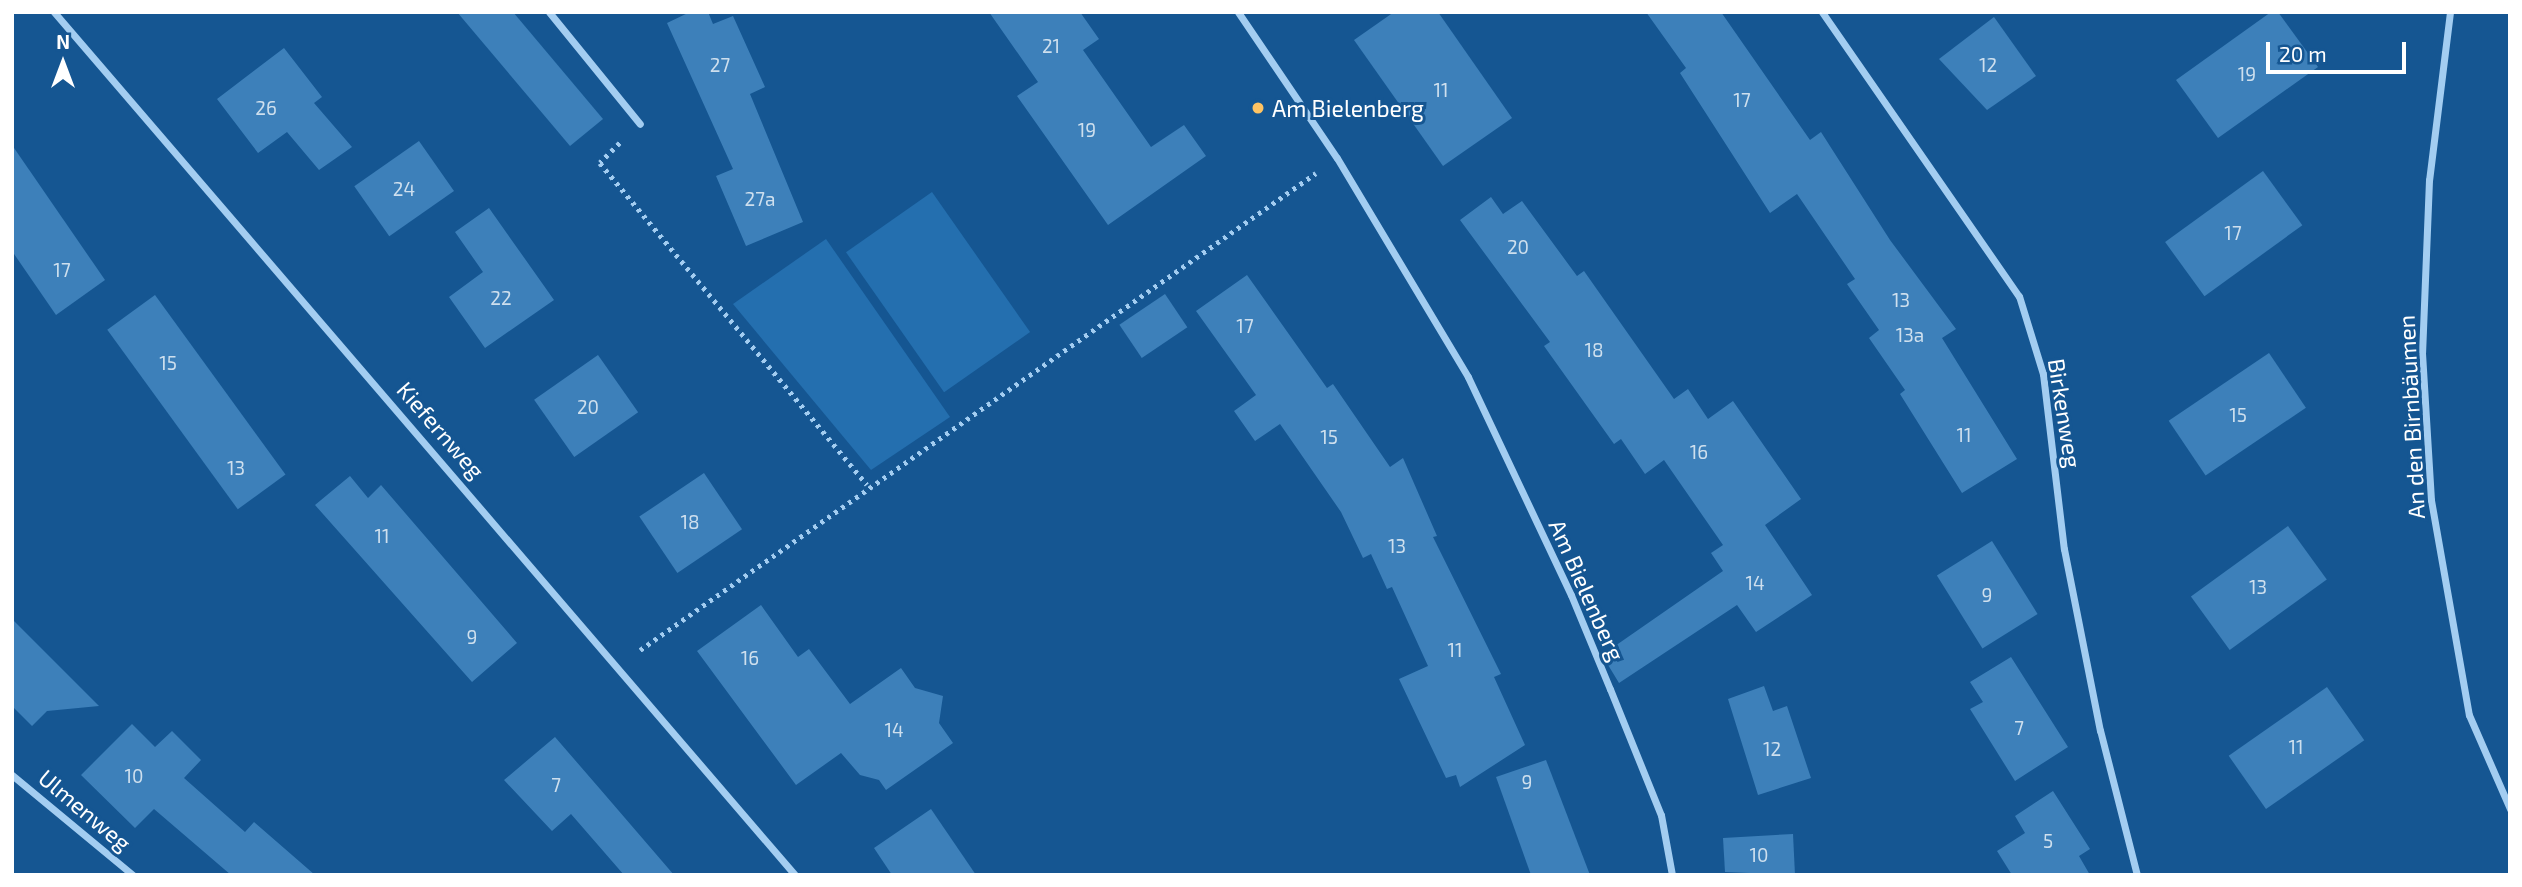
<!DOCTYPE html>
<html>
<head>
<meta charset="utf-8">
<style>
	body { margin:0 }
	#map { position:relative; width:2522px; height:887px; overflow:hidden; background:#155692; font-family:"Exo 2",sans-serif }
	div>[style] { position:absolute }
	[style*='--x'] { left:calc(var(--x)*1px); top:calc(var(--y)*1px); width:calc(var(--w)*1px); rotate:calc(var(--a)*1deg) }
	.green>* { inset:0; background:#246faf; transform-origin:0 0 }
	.building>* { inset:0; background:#3d80ba; transform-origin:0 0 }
	.path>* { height:4.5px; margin-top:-2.25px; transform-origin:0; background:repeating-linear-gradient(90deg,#a3cdf1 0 3.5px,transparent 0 8.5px) }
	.minor>* { height:7px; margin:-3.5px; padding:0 3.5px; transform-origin:3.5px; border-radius:3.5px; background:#a3cdf1 }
	.dots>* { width:19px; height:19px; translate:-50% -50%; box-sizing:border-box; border:4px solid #155692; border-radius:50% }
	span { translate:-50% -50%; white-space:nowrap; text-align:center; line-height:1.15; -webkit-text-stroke:6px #155692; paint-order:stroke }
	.number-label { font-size:19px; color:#cedfee }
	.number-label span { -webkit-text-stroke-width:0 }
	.poi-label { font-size:23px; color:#fff }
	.left { translate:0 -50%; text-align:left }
	.street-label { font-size:23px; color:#fff }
	.frame { position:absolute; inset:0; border:14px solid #fff; pointer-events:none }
	.north { position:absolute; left:28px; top:28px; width:70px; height:70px; -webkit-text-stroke:5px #155692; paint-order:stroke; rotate:0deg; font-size:19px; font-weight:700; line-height:28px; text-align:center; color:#fff }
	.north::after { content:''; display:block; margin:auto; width:24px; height:32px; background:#fff; clip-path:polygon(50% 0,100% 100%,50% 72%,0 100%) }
	.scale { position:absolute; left:2266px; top:42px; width:140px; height:32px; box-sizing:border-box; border:4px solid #fff; border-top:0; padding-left:9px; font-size:21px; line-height:24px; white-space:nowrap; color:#fff; -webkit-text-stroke:5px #155692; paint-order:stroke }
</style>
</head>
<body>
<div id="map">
	<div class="green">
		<i style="left:932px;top:192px;width:171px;height:105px;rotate:55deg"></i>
		<i style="clip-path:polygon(826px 239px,950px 417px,871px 470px,733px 304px)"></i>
	</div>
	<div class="building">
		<i style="clip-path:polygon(457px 12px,513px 12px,603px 119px,570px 146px)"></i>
		<i style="clip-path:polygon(690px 12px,708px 12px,713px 24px,733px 16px,765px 87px,750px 94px,803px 222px,746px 246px,716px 176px,733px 169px,667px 23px)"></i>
		<i style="clip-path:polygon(989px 12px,1080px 12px,1099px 39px,1083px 50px,1151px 147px,1184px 125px,1206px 156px,1108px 225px,1017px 96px,1038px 82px)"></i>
		<i style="clip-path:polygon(1394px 12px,1438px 12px,1512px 118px,1443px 166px,1354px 40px)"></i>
		<i style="clip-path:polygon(1646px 12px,1721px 12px,1810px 140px,1821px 132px,1890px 240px,1956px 329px,1942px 338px,2017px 459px,1962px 493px,1900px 394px,1905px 390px,1869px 338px,1879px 330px,1847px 284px,1855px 279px,1797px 194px,1770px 213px,1680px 73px,1686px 68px)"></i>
		<i style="clip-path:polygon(2271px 12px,2278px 12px,2318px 67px,2218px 138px,2176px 80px)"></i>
		<i style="clip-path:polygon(1994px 17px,2036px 76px,1987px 110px,1939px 59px)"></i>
		<i style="clip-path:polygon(284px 48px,322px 97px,314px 103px,352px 147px,319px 170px,287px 132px,258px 153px,217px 99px)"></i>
		<i style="left:419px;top:141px;width:61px;height:79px;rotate:55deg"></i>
		<i style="clip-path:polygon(12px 145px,105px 280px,56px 315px,12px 251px)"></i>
		<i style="left:2263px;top:171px;width:67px;height:121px;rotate:54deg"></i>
		<i style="clip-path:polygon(1491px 197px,1503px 214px,1522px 201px,1577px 276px,1584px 271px,1674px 399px,1688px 389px,1708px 419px,1733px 401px,1801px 499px,1765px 525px,1812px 595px,1756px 632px,1737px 605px,1619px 683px,1602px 655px,1723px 571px,1711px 553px,1723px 545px,1664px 460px,1645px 474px,1621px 439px,1614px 444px,1544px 346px,1550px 342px,1460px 220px)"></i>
		<i style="clip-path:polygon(489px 208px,554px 300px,485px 348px,449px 297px,483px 272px,455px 232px)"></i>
		<i style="clip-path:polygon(1247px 275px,1327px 388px,1333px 384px,1390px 467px,1403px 458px,1437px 536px,1433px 537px,1501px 674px,1494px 677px,1525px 745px,1460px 787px,1456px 775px,1446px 778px,1399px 679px,1428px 666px,1392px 587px,1387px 589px,1371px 554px,1363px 558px,1341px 512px,1280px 424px,1255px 441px,1234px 411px,1256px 395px,1196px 311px)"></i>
		<i style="left:1165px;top:294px;width:40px;height:55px;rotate:56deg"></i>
		<i style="left:155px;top:295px;width:222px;height:59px;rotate:54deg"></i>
		<i style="left:2269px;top:353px;width:66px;height:121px;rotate:56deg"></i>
		<i style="left:598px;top:355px;width:70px;height:78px;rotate:55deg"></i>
		<i style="left:704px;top:473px;width:68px;height:78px;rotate:56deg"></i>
		<i style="clip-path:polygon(350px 476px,368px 498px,381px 485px,517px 643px,472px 682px,315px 505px)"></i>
		<i style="left:2288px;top:526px;width:66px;height:120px;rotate:54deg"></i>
		<i style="left:1992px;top:541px;width:86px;height:65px;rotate:58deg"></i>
		<i style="clip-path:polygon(761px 605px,798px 657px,809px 649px,850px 704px,901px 668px,915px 688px,943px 696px,939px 723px,953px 743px,886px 790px,879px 780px,860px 775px,841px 753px,796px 785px,697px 651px)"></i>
		<i style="clip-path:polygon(12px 619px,99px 706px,47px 711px,32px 726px,12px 706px)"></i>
		<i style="clip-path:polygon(2011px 657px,2068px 747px,2015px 781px,1970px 709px,1983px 702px,1970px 682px)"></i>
		<i style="clip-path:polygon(1764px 686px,1773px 711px,1787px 706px,1811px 778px,1758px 795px,1728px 699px)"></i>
		<i style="left:2327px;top:687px;width:65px;height:120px;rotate:55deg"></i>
		<i style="clip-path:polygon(132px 724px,155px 747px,172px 731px,201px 760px,184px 778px,245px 832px,254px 822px,315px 875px,231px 875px,154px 809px,135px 828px,81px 775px)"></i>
		<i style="clip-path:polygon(555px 737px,600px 789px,674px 875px,624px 875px,571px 814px,552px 831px,504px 780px)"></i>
		<i style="clip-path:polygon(1546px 760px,1590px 875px,1531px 875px,1496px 777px)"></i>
		<i style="clip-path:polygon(2053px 791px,2090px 849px,2079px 856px,2090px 875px,2012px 875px,1997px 851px,2025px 833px,2015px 816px)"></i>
		<i style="clip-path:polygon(931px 809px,976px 875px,892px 875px,874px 848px)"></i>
		<i style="clip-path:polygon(1793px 834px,1795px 875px,1725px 872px,1723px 838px)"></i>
	</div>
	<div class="path">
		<i style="--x:620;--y:143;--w:28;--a:135"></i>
		<i style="--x:600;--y:163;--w:418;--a:50.3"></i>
		<i style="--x:640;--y:650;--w:827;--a:-35.21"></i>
	</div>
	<div class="minor">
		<i style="--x:54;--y:12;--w:1137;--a:49.35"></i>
		<i style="--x:549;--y:12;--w:144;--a:50.9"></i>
		<i style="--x:1238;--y:12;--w:176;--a:55.9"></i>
		<i style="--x:1337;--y:158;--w:255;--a:59.1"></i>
		<i style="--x:1468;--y:377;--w:241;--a:64.7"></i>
		<i style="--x:1571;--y:595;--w:102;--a:67.5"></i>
		<i style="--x:1610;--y:689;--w:136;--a:68"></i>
		<i style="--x:1661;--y:815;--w:61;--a:79.6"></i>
		<i style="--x:1822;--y:12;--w:346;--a:55.3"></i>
		<i style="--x:2019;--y:296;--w:82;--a:72.9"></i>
		<i style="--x:2043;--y:374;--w:176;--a:83.2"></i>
		<i style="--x:2064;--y:549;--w:185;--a:78.8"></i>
		<i style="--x:2100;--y:730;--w:150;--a:75.7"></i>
		<i style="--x:2450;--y:12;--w:169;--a:97.1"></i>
		<i style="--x:2429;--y:180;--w:173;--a:92.3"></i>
		<i style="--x:2422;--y:353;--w:147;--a:86.5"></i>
		<i style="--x:2431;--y:500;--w:218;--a:80"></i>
		<i style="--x:2469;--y:715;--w:103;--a:66.4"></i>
		<i style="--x:12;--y:775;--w:157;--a:39.6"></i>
	</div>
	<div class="dots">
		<i style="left:1258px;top:108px;background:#ffc463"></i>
	</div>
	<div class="number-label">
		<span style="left:1051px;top:46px">21</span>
		<span style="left:720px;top:65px">27</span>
		<span style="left:1988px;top:65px">12</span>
		<span style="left:2247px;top:74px">19</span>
		<span style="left:1441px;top:90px">11</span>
		<span style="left:1742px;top:100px">17</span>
		<span style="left:266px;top:108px">26</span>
		<span style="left:1087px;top:130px">19</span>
		<span style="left:404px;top:189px">24</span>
		<span style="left:760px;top:199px">27a</span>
		<span style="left:2233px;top:233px">17</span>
		<span style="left:1518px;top:247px">20</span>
		<span style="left:62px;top:270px">17</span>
		<span style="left:501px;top:298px">22</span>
		<span style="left:1901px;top:300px">13</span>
		<span style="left:1245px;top:326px">17</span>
		<span style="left:1910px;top:335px">13a</span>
		<span style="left:1594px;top:350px">18</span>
		<span style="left:168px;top:363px">15</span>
		<span style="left:588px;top:407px">20</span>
		<span style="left:2238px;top:415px">15</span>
		<span style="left:1964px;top:435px">11</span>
		<span style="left:1329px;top:437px">15</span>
		<span style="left:1699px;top:452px">16</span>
		<span style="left:236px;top:468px">13</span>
		<span style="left:690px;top:522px">18</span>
		<span style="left:382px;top:536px">11</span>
		<span style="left:1397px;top:546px">13</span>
		<span style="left:1755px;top:583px">14</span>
		<span style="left:2258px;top:587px">13</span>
		<span style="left:1987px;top:595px">9</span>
		<span style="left:472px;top:637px">9</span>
		<span style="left:1455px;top:650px">11</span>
		<span style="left:750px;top:658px">16</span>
		<span style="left:2019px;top:728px">7</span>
		<span style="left:894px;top:730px">14</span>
		<span style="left:2296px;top:747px">11</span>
		<span style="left:1772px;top:749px">12</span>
		<span style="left:134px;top:776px">10</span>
		<span style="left:1527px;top:782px">9</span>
		<span style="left:556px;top:785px">7</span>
		<span style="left:2048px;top:841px">5</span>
		<span style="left:1759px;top:855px">10</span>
	</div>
	<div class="poi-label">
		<span class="left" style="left:1272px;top:108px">Am Bielenberg</span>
	</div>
	<div class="street-label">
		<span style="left:2065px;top:413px;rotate:81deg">Birkenweg</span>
		<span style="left:2411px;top:417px;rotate:-93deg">An den Birnbäumen</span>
		<span style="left:441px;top:430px;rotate:49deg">Kiefernweg</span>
		<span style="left:1587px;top:590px;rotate:66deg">Am Bielenberg</span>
		<span style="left:85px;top:810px;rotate:40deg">Ulmenweg</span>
	</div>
	<div class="frame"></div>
	<div class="north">N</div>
	<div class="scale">20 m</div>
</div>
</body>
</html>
